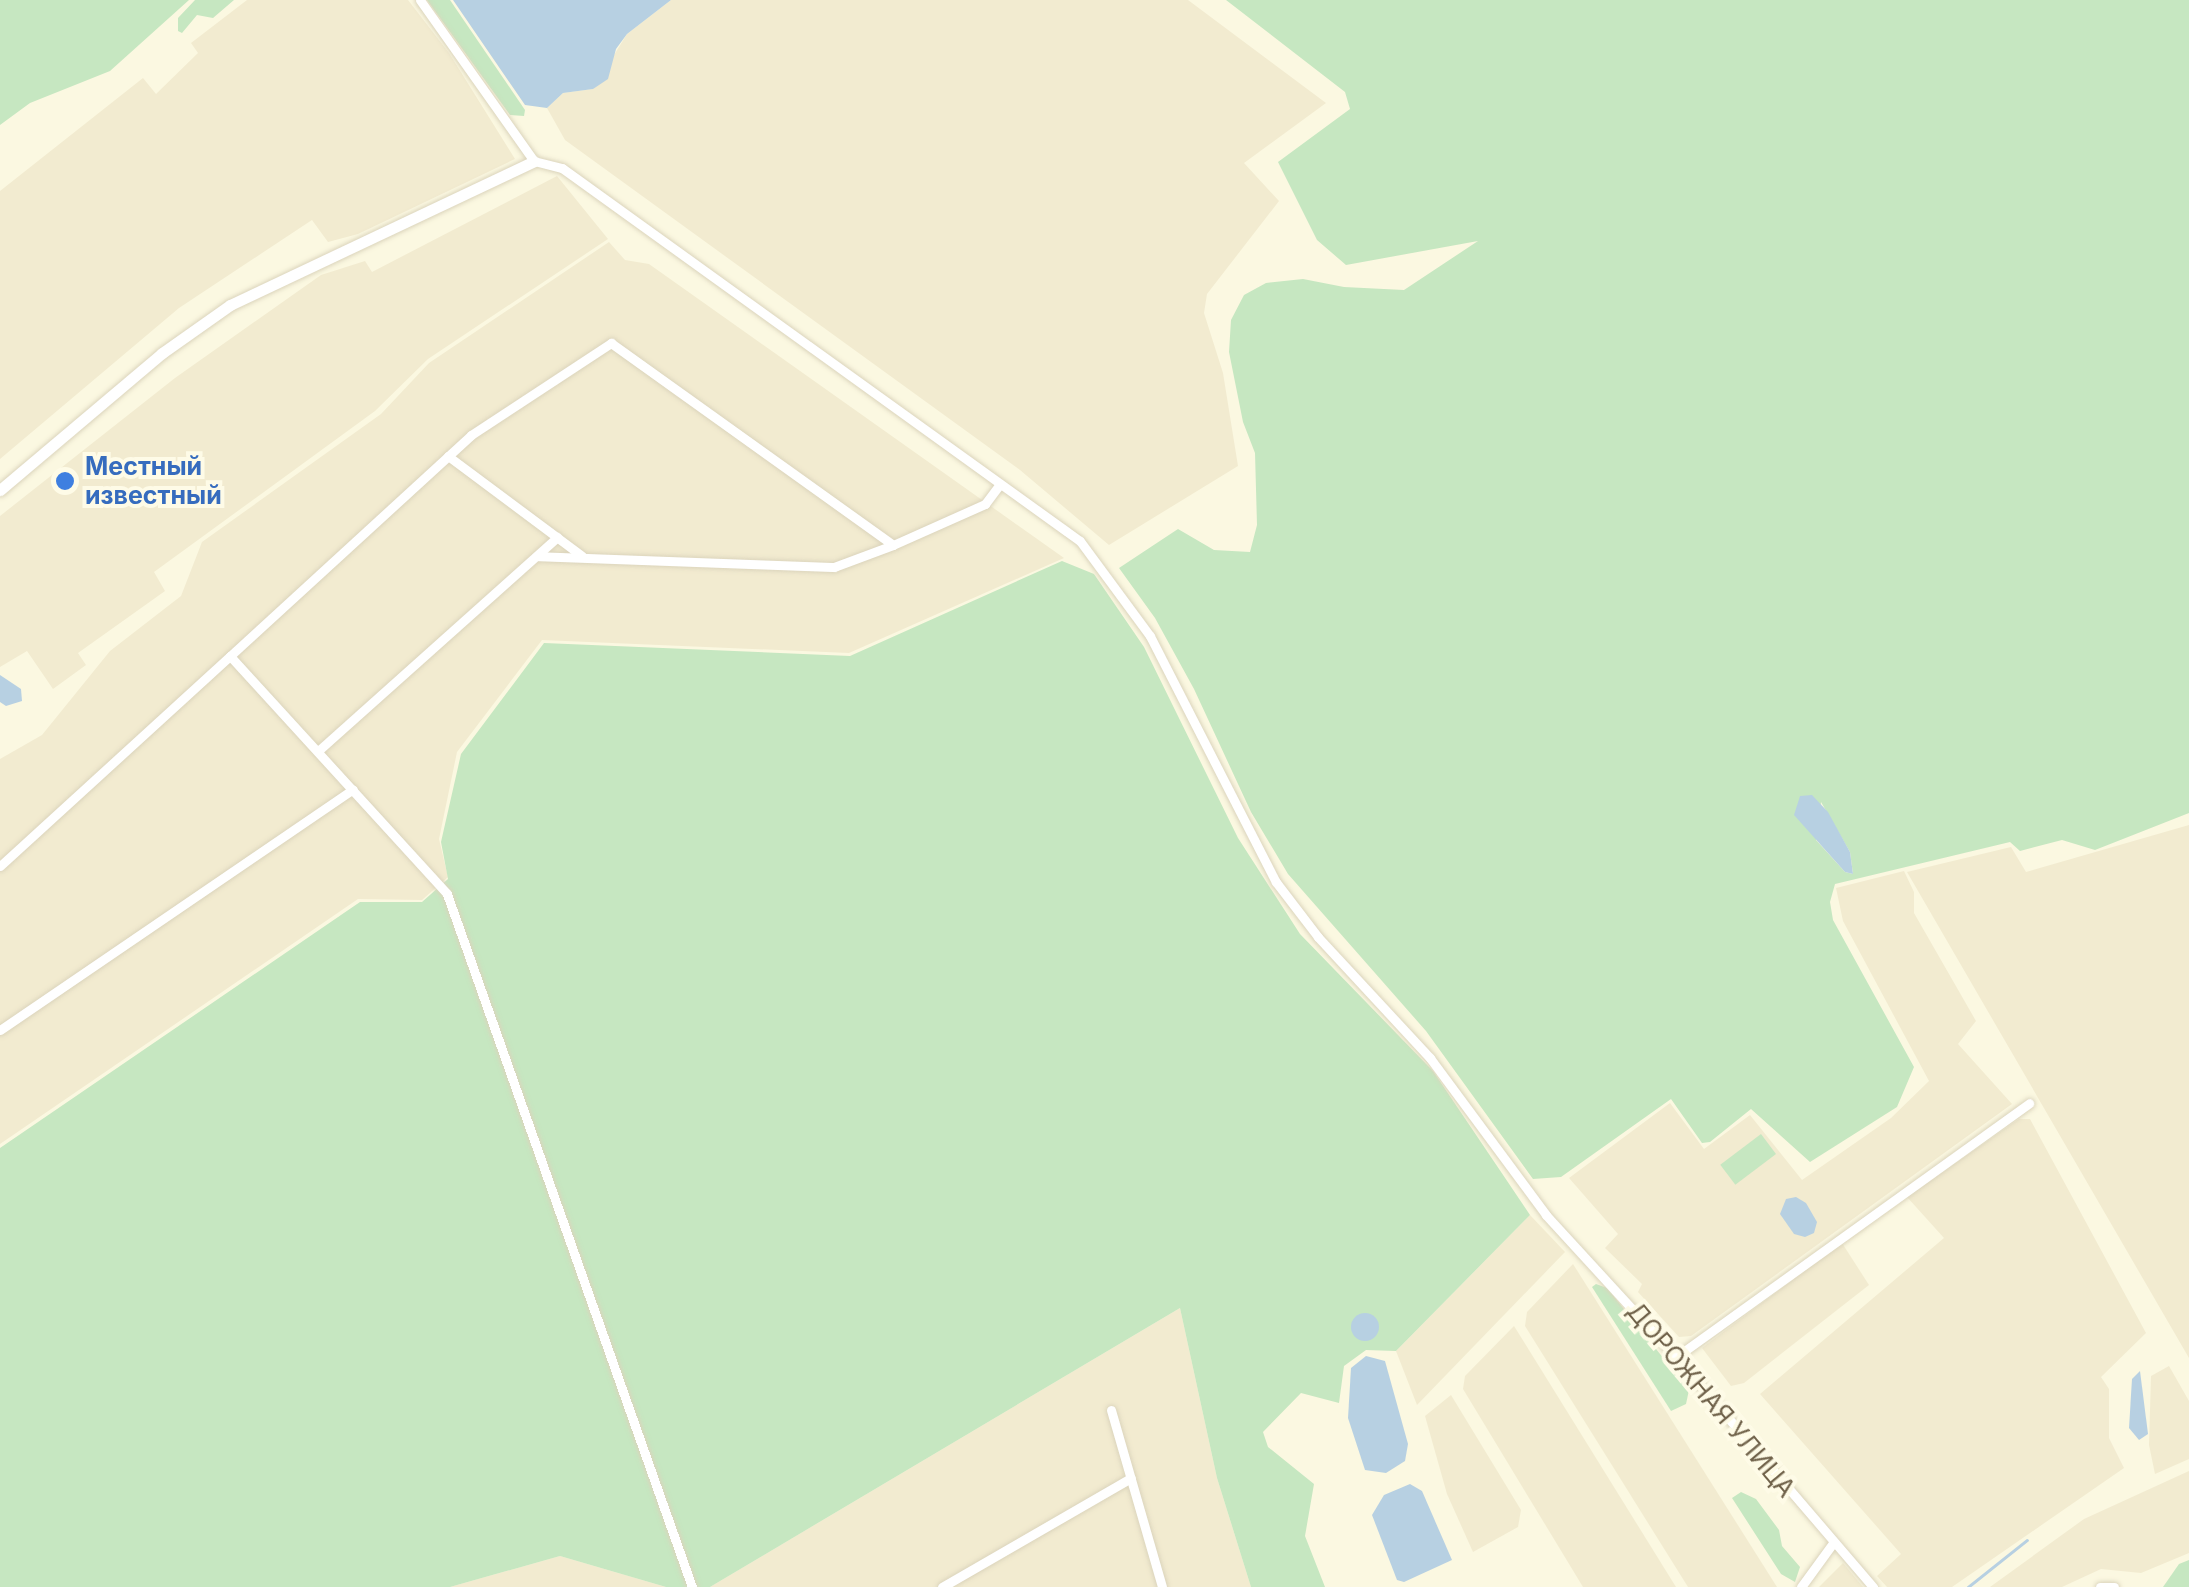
<!DOCTYPE html>
<html>
<head>
<meta charset="utf-8">
<style>
	body { margin:0 }
	#map { position:relative; width:2189px; height:1587px; overflow:hidden; background:#fbf8e1; font-family:Inter,sans-serif }
	div>[style] { position:absolute }
	[style*='--x'] { left:calc(var(--x)*1px); top:calc(var(--y)*1px); width:calc(var(--w)*1px); rotate:calc(var(--a)*1deg) }
	.residential>* { inset:0; background:#f2ebd0 }
	.green>* { inset:0; background:#c6e7c1; transform-origin:0 0 }
	.water>* { inset:0; background:#b7d0e2 }
	.round { border-radius:50% }
	.stream>* { height:2.5px; margin:-1.25px; padding:0 1.25px; transform-origin:1.25px; border-radius:1.25px; background:#b7d0e2 }
	.roads { filter:drop-shadow(0 0 2px #dbd4bc) drop-shadow(0 0 2px #dbd4bc) }
	.minor>* { height:9px; margin:-4.5px; padding:0 4.5px; transform-origin:4.5px; border-radius:4.5px; background:#fff }
	.tertiary>* { height:11px; margin:-5.5px; padding:0 5.5px; transform-origin:5.5px; border-radius:5.5px; background:#fff }
	.dots>* { width:28px; height:28px; translate:-50% -50%; box-sizing:border-box; border:5px solid #fefbe7; border-radius:50% }
	span { translate:-50% -50%; white-space:nowrap; text-align:center; line-height:1.15; -webkit-text-stroke:8px #fefbe7; paint-order:stroke }
	.shop-label { font-size:25px; color:#366cbe; font-weight:700 }
	.left { translate:0 -50%; text-align:left }
	.street-label { font-size:25px; color:#70624a }
</style>
</head>
<body>
<div id="map">
	<div class="residential">
		<i style="clip-path:polygon(247px 0,408px 0,449px 53px,515px 159px,358px 234px,328px 242px,312px 220px,179px 308px,0 459px,0 191px,143px 78px,156px 94px,198px 53px,191px 43px)"></i>
		<i style="clip-path:polygon(671px 0,1188px 0,1326px 103px,1244px 163px,1279px 201px,1207px 294px,1204px 313px,1223px 373px,1238px 466px,1109px 545px,1020px 470px,565px 140px,547px 108px,563px 93px,593px 89px,627px 34px)"></i>
		<i style="clip-path:polygon(557px 176px,608px 239px,428px 359px,375px 411px,154px 572px,165px 591px,78px 653px,86px 665px,53px 689px,27px 651px,0 667px,0 516px,175px 378px,321px 275px,365px 261px,372px 272px)"></i>
		<i style="clip-path:polygon(609px 242px,625px 260px,649px 264px,1064px 558px,849px 653px,542px 640px,457px 752px,439px 839px,448px 877px,422px 900px,358px 899px,0 1144px,0 759px,42px 735px,110px 651px,181px 596px,202px 542px,381px 414px,429px 363px)"></i>
		<i style="clip-path:polygon(2189px 825px,2189px 1358px,1907px 872px,2011px 847px,2026px 872px)"></i>
		<i style="clip-path:polygon(1904px 871px,1914px 892px,1914px 913px,1976px 1021px,1958px 1044px,2012px 1104px,1691px 1336px,1679px 1337px,1638px 1292px,1642px 1284px,1605px 1248px,1618px 1234px,1569px 1178px,1670px 1103px,1704px 1149px,1750px 1115px,1802px 1180px,1891px 1118px,1929px 1081px,1843px 921px,1836px 888px)"></i>
		<i style="clip-path:polygon(2019px 1119px,2030px 1119px,2146px 1333px,2101px 1377px,2109px 1389px,2109px 1438px,2124px 1468px,1952px 1587px,1887px 1587px,1877px 1576px,1901px 1554px,1760px 1394px,1944px 1238px,1907px 1197px)"></i>
		<i style="clip-path:polygon(1530px 1215px,1565px 1252px,1417px 1405px,1396px 1351px)"></i>
		<i style="clip-path:polygon(1842px 1243px,1869px 1285px,1744px 1383px,1731px 1386px,1702px 1348px)"></i>
		<i style="clip-path:polygon(1573px 1264px,1777px 1587px,1688px 1587px,1525px 1326px,1527px 1312px)"></i>
		<i style="clip-path:polygon(1180px 1308px,1217px 1478px,1251px 1587px,710px 1587px)"></i>
		<i style="clip-path:polygon(1514px 1326px,1676px 1587px,1583px 1587px,1463px 1389px,1465px 1376px)"></i>
		<i style="clip-path:polygon(2169px 1366px,2189px 1401px,2189px 1459px,2155px 1474px,2149px 1445px,2151px 1376px)"></i>
		<i style="clip-path:polygon(1451px 1395px,1521px 1510px,1518px 1527px,1473px 1552px,1447px 1494px,1425px 1416px)"></i>
		<i style="clip-path:polygon(2189px 1471px,2189px 1553px,2141px 1573px,2101px 1569px,2062px 1587px,1990px 1587px,2084px 1519px)"></i>
		<i style="clip-path:polygon(560px 1556px,666px 1587px,450px 1587px)"></i>
		<i style="clip-path:polygon(1843px 1563px,1863px 1587px,1819px 1587px)"></i>
	</div>
	<div class="green">
		<i style="clip-path:polygon(0 0,189px 0,110px 71px,30px 103px,0 125px)"></i>
		<i style="clip-path:polygon(195px 0,234px 0,213px 18px,197px 15px,182px 33px,178px 31px,178px 18px)"></i>
		<i style="clip-path:polygon(427px 0,450px 0,525px 110px,524px 116px,510px 115px)"></i>
		<i style="clip-path:polygon(evenodd,1226px 0,2189px 0,2189px 813px,2095px 850px,2062px 840px,2020px 851px,2010px 842px,1835px 884px,1830px 902px,1833px 920px,1914px 1067px,1897px 1107px,1810px 1162px,1751px 1109px,1710px 1142px,1702px 1143px,1671px 1099px,1561px 1177px,1533px 1179px,1426px 1031px,1288px 874px,1251px 812px,1194px 689px,1155px 618px,1119px 568px,1178px 529px,1214px 550px,1250px 552px,1257px 525px,1255px 453px,1243px 422px,1229px 352px,1231px 320px,1244px 295px,1266px 283px,1303px 279px,1344px 287px,1404px 290px,1478px 241px,1346px 265px,1317px 240px,1278px 162px,1350px 109px,1345px 92px,1226px 0,1821px 802px,1850px 852px,1853px 874px,1845px 872px,1816px 840px,1821px 802px)"></i>
		<i style="clip-path:polygon(1062px 561px,1094px 574px,1144px 647px,1238px 838px,1300px 934px,1433px 1071px,1530px 1215px,1396px 1351px,1366px 1350px,1344px 1366px,1339px 1403px,1301px 1393px,1263px 1432px,1268px 1447px,1314px 1484px,1305px 1536px,1325px 1587px,1251px 1587px,1217px 1478px,1180px 1308px,710px 1587px,666px 1587px,560px 1556px,450px 1587px,0 1587px,0 1148px,360px 902px,422px 902px,448px 879px,441px 842px,461px 754px,544px 643px,850px 656px)"></i>
		<i style="left:1761px;top:1134px;width:25px;height:51px;rotate:53deg"></i>
		<i style="clip-path:polygon(1596px 1284px,1607px 1288px,1689px 1390px,1686px 1404px,1671px 1411px,1592px 1287px)"></i>
		<i style="clip-path:polygon(1741px 1492px,1756px 1499px,1779px 1530px,1782px 1546px,1800px 1567px,1795px 1582px,1781px 1574px,1732px 1498px)"></i>
		<i style="clip-path:polygon(2189px 1560px,2189px 1587px,2163px 1587px,2179px 1564px)"></i>
	</div>
	<div class="water">
		<i style="clip-path:polygon(453px 0,671px 0,627px 34px,616px 49px,608px 79px,593px 89px,563px 93px,547px 108px,525px 105px)"></i>
		<i style="clip-path:polygon(0 675px,21px 689px,22px 701px,6px 706px,0 702px)"></i>
		<i style="clip-path:polygon(1812px 795px,1828px 812px,1850px 852px,1853px 874px,1845px 872px,1794px 815px,1800px 796px)"></i>
		<i style="clip-path:polygon(1796px 1197px,1806px 1203px,1817px 1222px,1814px 1233px,1805px 1237px,1794px 1234px,1780px 1214px,1786px 1199px)"></i>
		<i class="round" style="left:1351px;top:1313px;width:28px;height:28px"></i>
		<i style="clip-path:polygon(1366px 1356px,1385px 1361px,1408px 1444px,1405px 1461px,1386px 1473px,1365px 1470px,1348px 1418px,1351px 1368px)"></i>
		<i style="clip-path:polygon(2140px 1371px,2148px 1434px,2139px 1440px,2129px 1428px,2132px 1379px)"></i>
		<i style="clip-path:polygon(1410px 1484px,1422px 1491px,1452px 1560px,1404px 1582px,1397px 1580px,1372px 1515px,1384px 1495px)"></i>
	</div>
	<div class="stream">
		<i style="--x:1968;--y:1587;--w:75;--a:-38.5"></i>
	</div>
	<div class="roads">
		<div class="minor">
			<i style="--x:420;--y:0;--w:197;--a:54.7"></i>
			<i style="--x:534;--y:161;--w:29;--a:14"></i>
			<i style="--x:562;--y:168;--w:638;--a:35.76"></i>
			<i style="--x:1080;--y:541;--w:118;--a:53.6"></i>
			<i style="--x:1150;--y:636;--w:276;--a:62.9"></i>
			<i style="--x:1276;--y:882;--w:69;--a:52.6"></i>
			<i style="--x:1318;--y:937;--w:165;--a:47.2"></i>
			<i style="--x:1430;--y:1058;--w:195;--a:53.5"></i>
			<i style="--x:1546;--y:1215;--w:193;--a:47.5"></i>
			<i style="--x:1676;--y:1357;--w:303;--a:49.4"></i>
			<i style="--x:448;--y:456;--w:167;--a:36.7"></i>
			<i style="--x:893;--y:545;--w:101;--a:-24"></i>
			<i style="--x:985;--y:504;--w:25;--a:-53"></i>
			<i style="--x:230;--y:656;--w:327;--a:-42.5"></i>
			<i style="--x:471;--y:435;--w:168;--a:-33.3"></i>
			<i style="--x:611;--y:343;--w:347;--a:35.6"></i>
			<i style="--x:893;--y:545;--w:63;--a:159.6"></i>
			<i style="--x:834;--y:567;--w:297;--a:-177.9"></i>
			<i style="--x:318;--y:751;--w:321;--a:-41.8"></i>
			<i style="--x:0;--y:866;--w:311;--a:-42.4"></i>
			<i style="--x:230;--y:656;--w:322;--a:47.6"></i>
			<i style="--x:447;--y:894;--w:735;--a:70.53"></i>
			<i style="--x:0;--y:1030;--w:427;--a:-34.3"></i>
			<i style="--x:1676;--y:1357;--w:435;--a:-35.7"></i>
			<i style="--x:1111;--y:1410;--w:184;--a:73.9"></i>
			<i style="--x:942;--y:1587;--w:218;--a:-30"></i>
			<i style="--x:1801;--y:1587;--w:54;--a:-54"></i>
			<i style="--x:2100;--y:1587;--w:14;--a:0"></i>
		</div>
		<div class="tertiary">
			<i style="--x:0;--y:490;--w:212;--a:-40.2"></i>
			<i style="--x:162;--y:353;--w:83;--a:-35.2"></i>
			<i style="--x:230;--y:305;--w:336;--a:-25.3"></i>
		</div>
	</div>
	<div class="dots">
		<i style="left:65px;top:481px;background:#3f7fe0"></i>
	</div>
	<div class="shop-label">
		<span class="left" style="left:85px;top:481px">Местный<br>известный</span>
	</div>
	<div class="street-label">
		<span style="left:1711px;top:1400px;rotate:50deg">ДОРОЖНАЯ УЛИЦА</span>
	</div>
</div>
</body>
</html>
